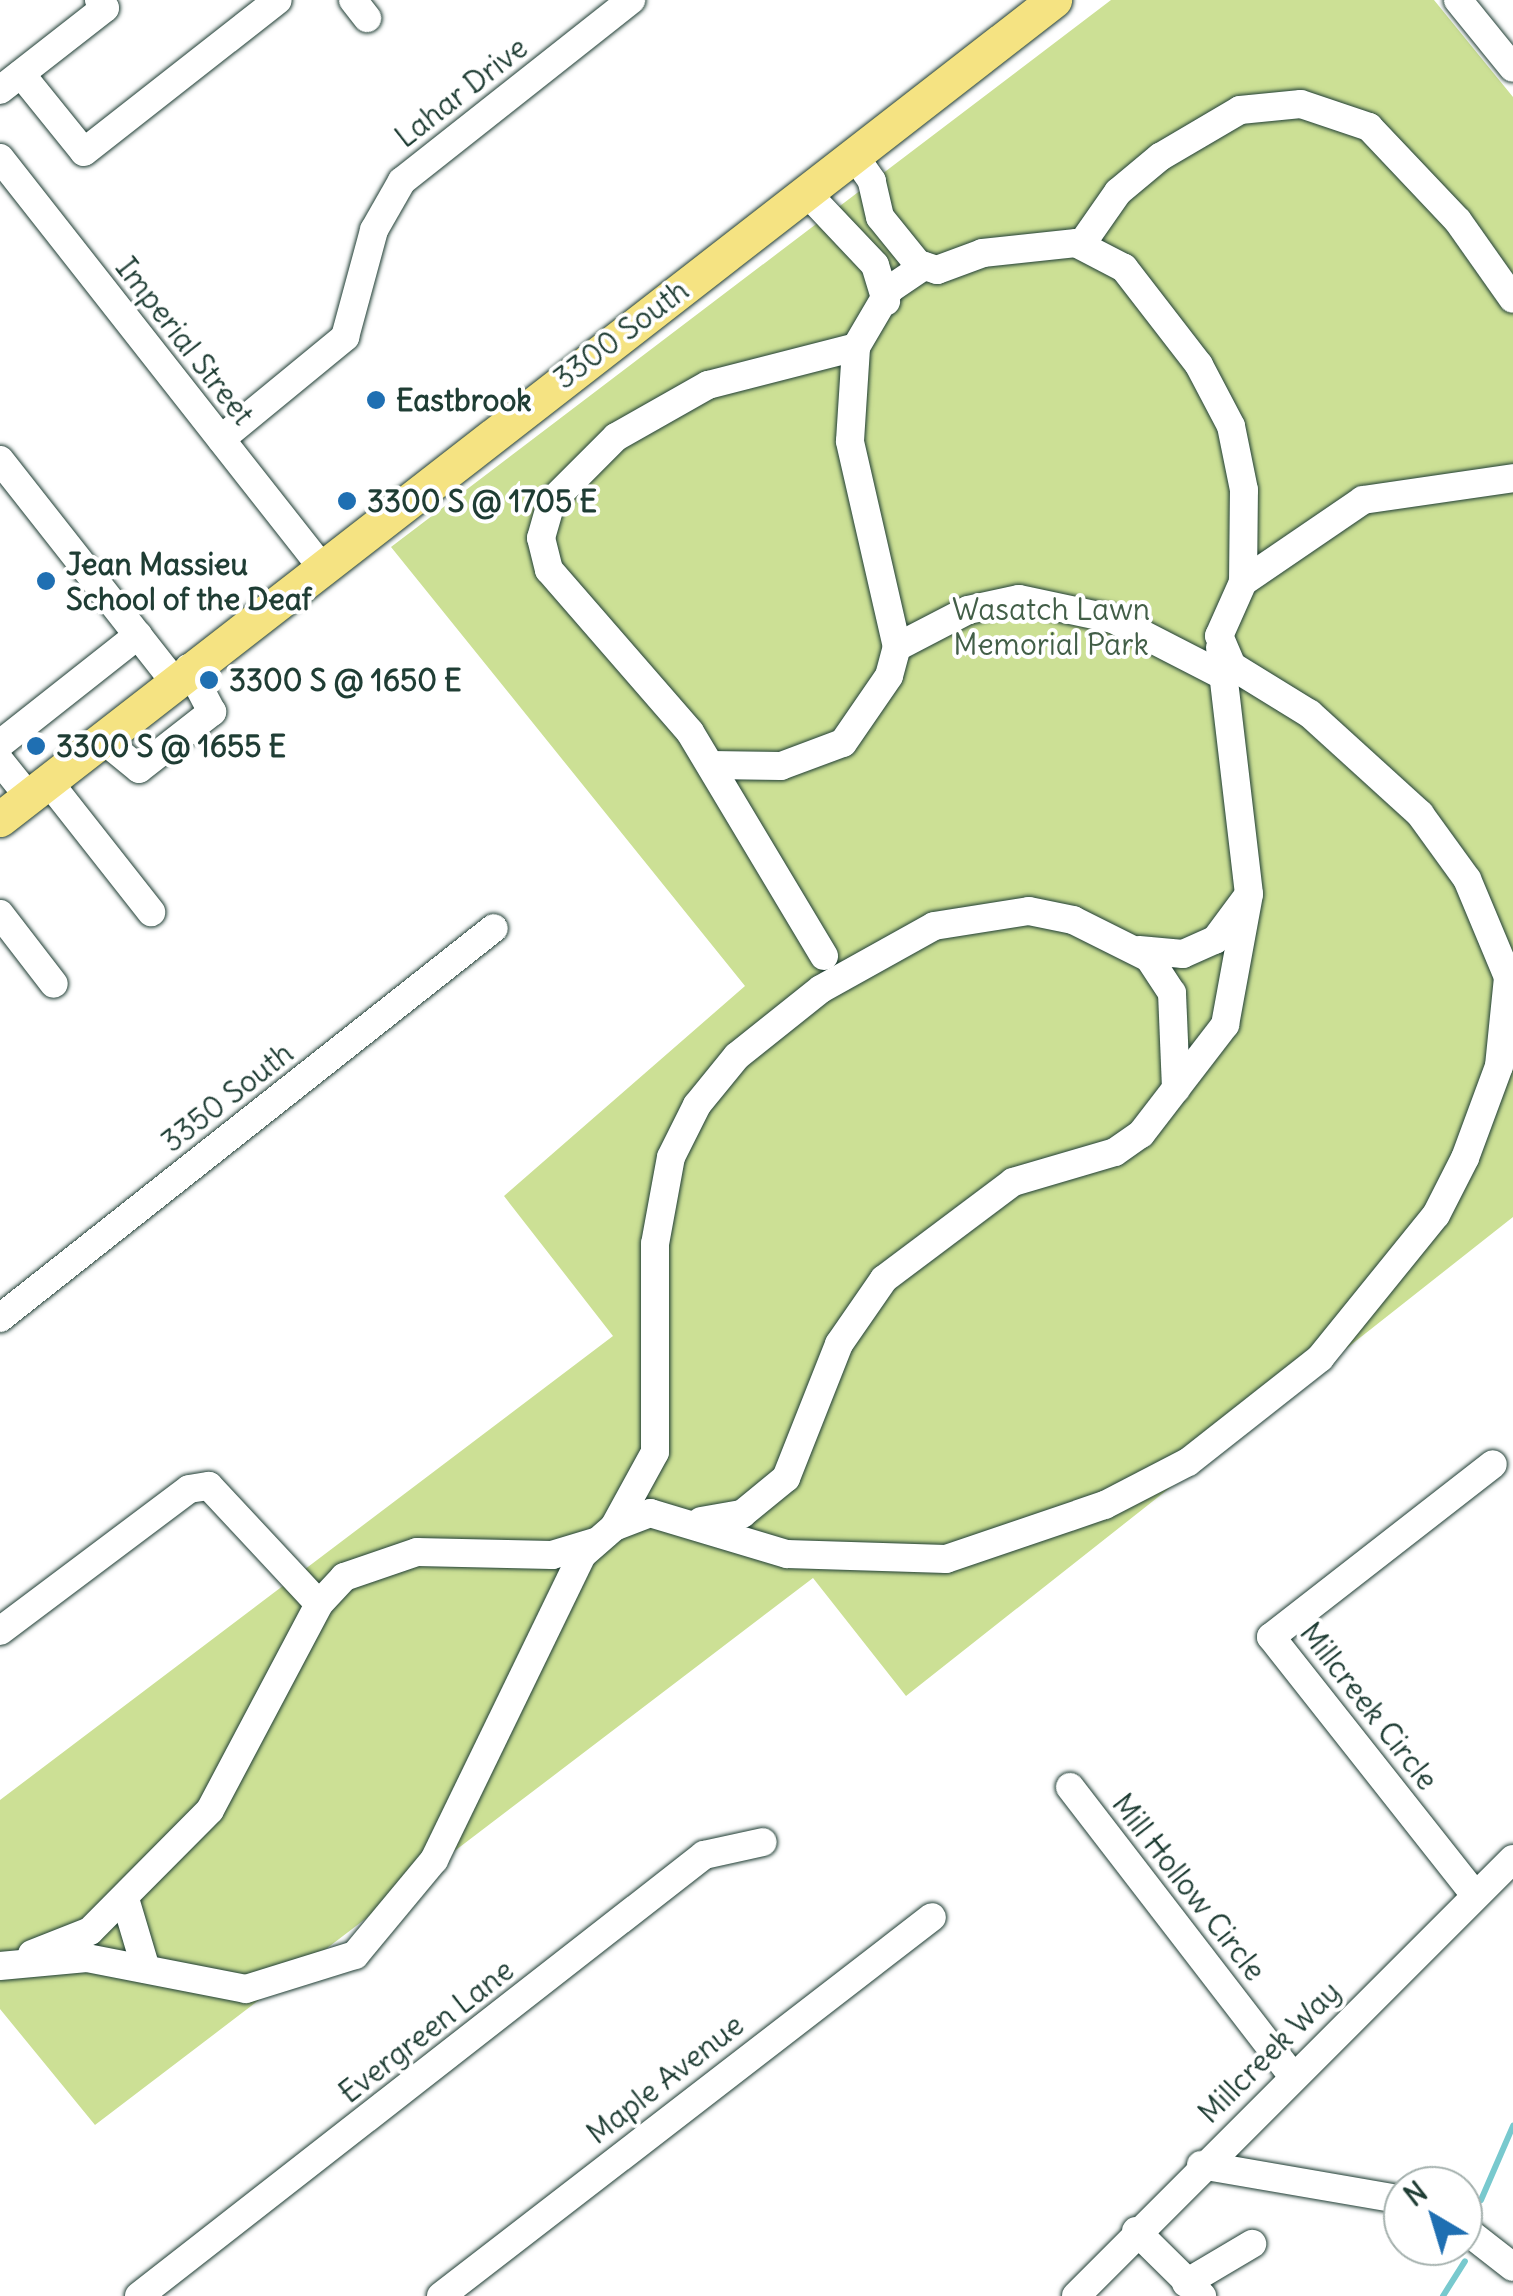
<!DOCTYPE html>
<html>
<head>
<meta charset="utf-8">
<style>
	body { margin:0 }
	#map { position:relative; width:1513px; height:2296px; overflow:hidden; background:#fff; font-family:Delius,sans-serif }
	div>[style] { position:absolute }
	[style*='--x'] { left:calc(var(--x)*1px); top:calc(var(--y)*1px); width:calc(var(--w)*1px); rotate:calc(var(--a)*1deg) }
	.green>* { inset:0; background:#cce095 }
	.stream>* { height:6px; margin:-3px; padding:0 3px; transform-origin:3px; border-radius:3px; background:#78c9ce }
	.roads { filter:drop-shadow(0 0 2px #1f3d34) drop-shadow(0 0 2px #1f3d34) }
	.minor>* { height:28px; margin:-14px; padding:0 14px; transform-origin:14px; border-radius:14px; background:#fff }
	.major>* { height:35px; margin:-17.5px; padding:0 17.5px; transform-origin:17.5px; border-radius:17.5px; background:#f5e382 }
	.dots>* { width:28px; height:28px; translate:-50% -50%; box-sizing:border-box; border:5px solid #fff; border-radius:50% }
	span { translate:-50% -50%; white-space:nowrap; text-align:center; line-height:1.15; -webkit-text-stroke:8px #fff; paint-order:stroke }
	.street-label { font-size:30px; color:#1f3d34 }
	.poi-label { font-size:30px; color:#1f3d34; font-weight:700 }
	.left { translate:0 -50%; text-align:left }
	.park-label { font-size:30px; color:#425e47 }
	.north { position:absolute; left:1383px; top:2166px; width:100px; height:100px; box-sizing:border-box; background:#fff; border:2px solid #a5b1ae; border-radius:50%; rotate:322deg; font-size:28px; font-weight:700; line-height:40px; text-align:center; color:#1f3d34 }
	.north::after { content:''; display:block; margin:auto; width:35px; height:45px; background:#1f6fb2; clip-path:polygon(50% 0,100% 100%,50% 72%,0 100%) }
</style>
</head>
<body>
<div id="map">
	<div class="green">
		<i style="clip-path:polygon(1111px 0,1434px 0,1513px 97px,1513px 1217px,906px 1696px,813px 1578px,95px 2125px,0 2009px,0 1800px,613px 1336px,504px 1196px,745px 986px,391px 547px)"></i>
	</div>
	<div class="stream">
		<i style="--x:1481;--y:2200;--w:81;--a:-66.6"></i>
		<i style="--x:1443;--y:2296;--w:41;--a:-57.8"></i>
	</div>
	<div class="roads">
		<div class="minor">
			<i style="--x:353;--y:0;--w:23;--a:52"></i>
			<i style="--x:1458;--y:0;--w:87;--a:51"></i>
			<i style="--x:21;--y:74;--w:100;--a:51.1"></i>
			<i style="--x:84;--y:152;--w:246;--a:-38.1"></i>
			<i style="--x:0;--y:90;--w:133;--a:-38"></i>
			<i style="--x:105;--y:8;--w:10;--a:-127"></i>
			<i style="--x:0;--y:158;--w:516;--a:51.84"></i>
			<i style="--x:806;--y:192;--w:100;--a:46.6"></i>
			<i style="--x:875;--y:265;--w:38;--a:73"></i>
			<i style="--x:1081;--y:245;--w:65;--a:-55.1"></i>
			<i style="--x:1118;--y:192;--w:55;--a:-39.8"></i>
			<i style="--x:1160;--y:157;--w:93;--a:-30.4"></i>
			<i style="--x:1240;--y:110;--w:61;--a:-5.6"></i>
			<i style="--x:1301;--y:104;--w:72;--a:18.7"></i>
			<i style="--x:1369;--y:127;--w:129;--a:46.6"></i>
			<i style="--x:1458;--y:221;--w:95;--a:54.8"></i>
			<i style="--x:221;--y:439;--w:161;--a:-39.4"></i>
			<i style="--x:345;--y:337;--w:111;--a:-74.8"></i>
			<i style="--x:374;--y:230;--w:56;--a:-60.3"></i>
			<i style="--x:402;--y:181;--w:292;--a:-38.3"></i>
			<i style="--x:0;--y:460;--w:280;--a:51.8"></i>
			<i style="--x:1243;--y:582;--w:145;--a:-34.3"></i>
			<i style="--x:1363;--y:500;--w:152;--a:-8.3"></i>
			<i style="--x:897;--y:647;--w:80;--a:-27.5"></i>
			<i style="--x:968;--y:610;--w:52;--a:-12.2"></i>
			<i style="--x:1019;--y:599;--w:96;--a:12"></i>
			<i style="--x:1113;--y:619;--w:123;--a:27.2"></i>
			<i style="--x:101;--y:738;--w:49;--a:39.2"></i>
			<i style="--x:139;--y:769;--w:93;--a:-38"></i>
			<i style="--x:212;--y:712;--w:50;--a:-117.6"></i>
			<i style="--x:0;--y:744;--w:176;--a:-38.3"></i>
			<i style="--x:0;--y:761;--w:45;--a:51.3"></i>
			<i style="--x:711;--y:765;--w:70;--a:0.8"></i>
			<i style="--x:781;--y:766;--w:66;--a:-20.4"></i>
			<i style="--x:843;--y:743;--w:81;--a:-55.5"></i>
			<i style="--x:889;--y:676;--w:30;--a:-75"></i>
			<i style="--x:897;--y:647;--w:211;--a:-102.9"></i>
			<i style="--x:850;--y:441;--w:94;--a:-86.3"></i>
			<i style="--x:48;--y:781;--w:167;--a:51.8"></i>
			<i style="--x:0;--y:914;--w:88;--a:52.4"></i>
			<i style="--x:1139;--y:950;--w:44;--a:5.2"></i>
			<i style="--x:1183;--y:954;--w:35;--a:-24"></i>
			<i style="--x:1215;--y:940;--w:54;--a:-53.3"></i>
			<i style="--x:824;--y:956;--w:261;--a:-120.9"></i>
			<i style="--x:690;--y:732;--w:215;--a:-131"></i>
			<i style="--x:549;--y:570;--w:33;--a:-104"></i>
			<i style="--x:541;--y:538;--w:37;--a:-74"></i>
			<i style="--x:551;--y:502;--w:92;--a:-45"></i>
			<i style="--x:616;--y:437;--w:106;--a:-29.5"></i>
			<i style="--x:708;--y:385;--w:153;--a:-14.4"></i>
			<i style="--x:856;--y:347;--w:67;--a:-59.6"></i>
			<i style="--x:890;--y:289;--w:41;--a:-34.1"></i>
			<i style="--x:0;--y:1318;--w:629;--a:-38.29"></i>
			<i style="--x:701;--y:1521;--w:42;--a:-9.7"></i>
			<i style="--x:742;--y:1514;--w:57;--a:-39.3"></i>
			<i style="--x:786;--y:1478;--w:144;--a:-68.4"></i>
			<i style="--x:839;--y:1344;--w:79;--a:-55.3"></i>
			<i style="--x:884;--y:1279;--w:161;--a:-36.9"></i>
			<i style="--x:1013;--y:1182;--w:106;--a:-16.4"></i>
			<i style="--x:1115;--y:1152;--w:32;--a:-35"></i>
			<i style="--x:1141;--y:1134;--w:138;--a:-52.4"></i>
			<i style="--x:1225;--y:1025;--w:133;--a:-79.6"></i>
			<i style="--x:1249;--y:894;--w:248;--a:-96.7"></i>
			<i style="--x:614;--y:1527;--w:85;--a:-61.3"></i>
			<i style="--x:655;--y:1452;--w:208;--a:-90"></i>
			<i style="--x:655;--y:1244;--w:88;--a:-79.6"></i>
			<i style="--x:671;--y:1157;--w:58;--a:-63.4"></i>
			<i style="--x:697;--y:1105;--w:63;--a:-50.8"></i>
			<i style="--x:737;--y:1056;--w:107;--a:-38.6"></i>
			<i style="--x:821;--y:989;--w:129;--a:-29.1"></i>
			<i style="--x:934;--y:926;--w:96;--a:-9"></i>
			<i style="--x:1029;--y:911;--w:45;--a:11.6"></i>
			<i style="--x:1073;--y:920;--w:85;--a:26.6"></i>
			<i style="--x:1149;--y:958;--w:42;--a:56.7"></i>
			<i style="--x:1172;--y:993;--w:96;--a:87.6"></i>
			<i style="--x:0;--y:1631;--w:236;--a:-36.9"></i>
			<i style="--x:189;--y:1489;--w:20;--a:-9"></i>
			<i style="--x:209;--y:1486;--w:161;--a:47"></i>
			<i style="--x:1070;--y:1787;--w:364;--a:52.4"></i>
			<i style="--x:1475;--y:1895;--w:329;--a:-128.3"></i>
			<i style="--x:1271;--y:1637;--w:281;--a:-37.9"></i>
			<i style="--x:126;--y:1902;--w:70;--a:73.4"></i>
			<i style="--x:32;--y:1954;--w:62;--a:-21.6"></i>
			<i style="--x:90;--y:1931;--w:170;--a:-45.2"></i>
			<i style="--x:210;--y:1810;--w:233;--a:-62.1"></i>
			<i style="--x:319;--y:1604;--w:37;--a:-47"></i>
			<i style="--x:344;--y:1577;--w:77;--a:-18.9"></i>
			<i style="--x:417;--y:1552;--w:135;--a:1.3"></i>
			<i style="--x:552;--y:1555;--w:45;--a:-16.8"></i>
			<i style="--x:0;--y:1966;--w:87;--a:-5.3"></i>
			<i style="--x:87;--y:1958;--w:162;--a:11"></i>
			<i style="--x:246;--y:1989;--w:114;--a:-17.3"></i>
			<i style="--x:355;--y:1955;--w:124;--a:-50.3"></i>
			<i style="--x:434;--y:1860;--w:339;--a:-64.1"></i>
			<i style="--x:582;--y:1555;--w:43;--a:-41.2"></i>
			<i style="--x:614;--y:1527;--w:39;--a:-21"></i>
			<i style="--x:650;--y:1513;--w:143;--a:16.7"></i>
			<i style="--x:787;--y:1554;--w:159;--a:1.8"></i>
			<i style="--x:946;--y:1559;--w:168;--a:-18.8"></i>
			<i style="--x:1105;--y:1505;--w:93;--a:-27.4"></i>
			<i style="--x:1188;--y:1462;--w:168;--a:-38.2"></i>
			<i style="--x:1320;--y:1358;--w:184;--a:-51"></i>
			<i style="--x:1436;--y:1215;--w:64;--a:-63"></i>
			<i style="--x:1465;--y:1158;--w:98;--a:-69.7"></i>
			<i style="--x:1499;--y:1066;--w:89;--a:-84.2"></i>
			<i style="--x:1508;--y:977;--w:106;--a:-112.7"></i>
			<i style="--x:1467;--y:879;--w:80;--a:-125.9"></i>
			<i style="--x:1420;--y:814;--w:149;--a:-137.7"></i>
			<i style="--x:1310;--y:714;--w:92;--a:-148.4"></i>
			<i style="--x:1232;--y:666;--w:33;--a:-113"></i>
			<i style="--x:1219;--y:636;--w:59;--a:-66"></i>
			<i style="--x:1243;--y:582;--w:92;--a:-89.4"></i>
			<i style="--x:1244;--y:490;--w:65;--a:-101.5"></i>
			<i style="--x:1231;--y:426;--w:69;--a:-117.7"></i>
			<i style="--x:1199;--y:365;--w:123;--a:-127.7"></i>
			<i style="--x:1124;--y:268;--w:54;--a:-152.5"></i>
			<i style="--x:1076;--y:243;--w:94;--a:173.9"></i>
			<i style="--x:983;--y:253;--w:49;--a:159.7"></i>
			<i style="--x:937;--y:270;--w:20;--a:-162"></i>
			<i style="--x:918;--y:264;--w:60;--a:-129"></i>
			<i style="--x:880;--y:217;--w:37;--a:-103"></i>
			<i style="--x:872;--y:181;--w:32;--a:-125"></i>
			<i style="--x:1201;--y:2165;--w:205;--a:9.8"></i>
			<i style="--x:1463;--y:2228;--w:63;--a:38"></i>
			<i style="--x:1136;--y:2231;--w:93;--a:44.6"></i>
			<i style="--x:1186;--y:2283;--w:77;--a:-30.6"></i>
			<i style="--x:139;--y:2296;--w:717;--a:-37.97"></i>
			<i style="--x:704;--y:1855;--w:60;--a:-12.4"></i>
			<i style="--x:441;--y:2296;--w:620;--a:-37.66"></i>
			<i style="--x:1076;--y:2296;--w:618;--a:-45"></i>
		</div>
		<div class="major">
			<i style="--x:0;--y:819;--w:1335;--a:-37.85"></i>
		</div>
	</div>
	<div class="dots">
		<i style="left:376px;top:400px;background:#1f6fb2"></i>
		<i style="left:347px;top:501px;background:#1f6fb2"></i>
		<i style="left:46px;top:581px;background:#1f6fb2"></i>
		<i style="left:209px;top:680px;background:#1f6fb2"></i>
		<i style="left:36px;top:746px;background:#1f6fb2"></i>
	</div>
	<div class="street-label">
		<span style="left:461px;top:92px;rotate:-38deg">Lahar Drive</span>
		<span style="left:621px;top:334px;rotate:-37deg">3300 South</span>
		<span style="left:185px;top:341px;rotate:52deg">Imperial Street</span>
		<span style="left:227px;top:1097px;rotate:-38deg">3350 South</span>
		<span style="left:1369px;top:1706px;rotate:52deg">Millcreek Circle</span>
		<span style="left:1189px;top:1887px;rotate:52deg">Mill Hollow Circle</span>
		<span style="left:426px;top:2031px;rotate:-38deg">Evergreen Lane</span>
		<span style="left:1269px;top:2052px;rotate:-45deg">Millcreek Way</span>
		<span style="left:665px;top:2079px;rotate:-38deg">Maple Avenue</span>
	</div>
	<div class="poi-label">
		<span class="left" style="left:396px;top:400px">Eastbrook</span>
		<span class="left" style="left:367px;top:501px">3300 S @ 1705 E</span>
		<span class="left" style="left:66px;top:581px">Jean Massieu<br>School of the Deaf</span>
		<span class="left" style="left:229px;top:680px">3300 S @ 1650 E</span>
		<span class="left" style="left:56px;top:746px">3300 S @ 1655 E</span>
	</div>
	<div class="park-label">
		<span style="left:1051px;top:626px">Wasatch Lawn<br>Memorial Park</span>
	</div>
	<div class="north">N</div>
</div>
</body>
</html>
